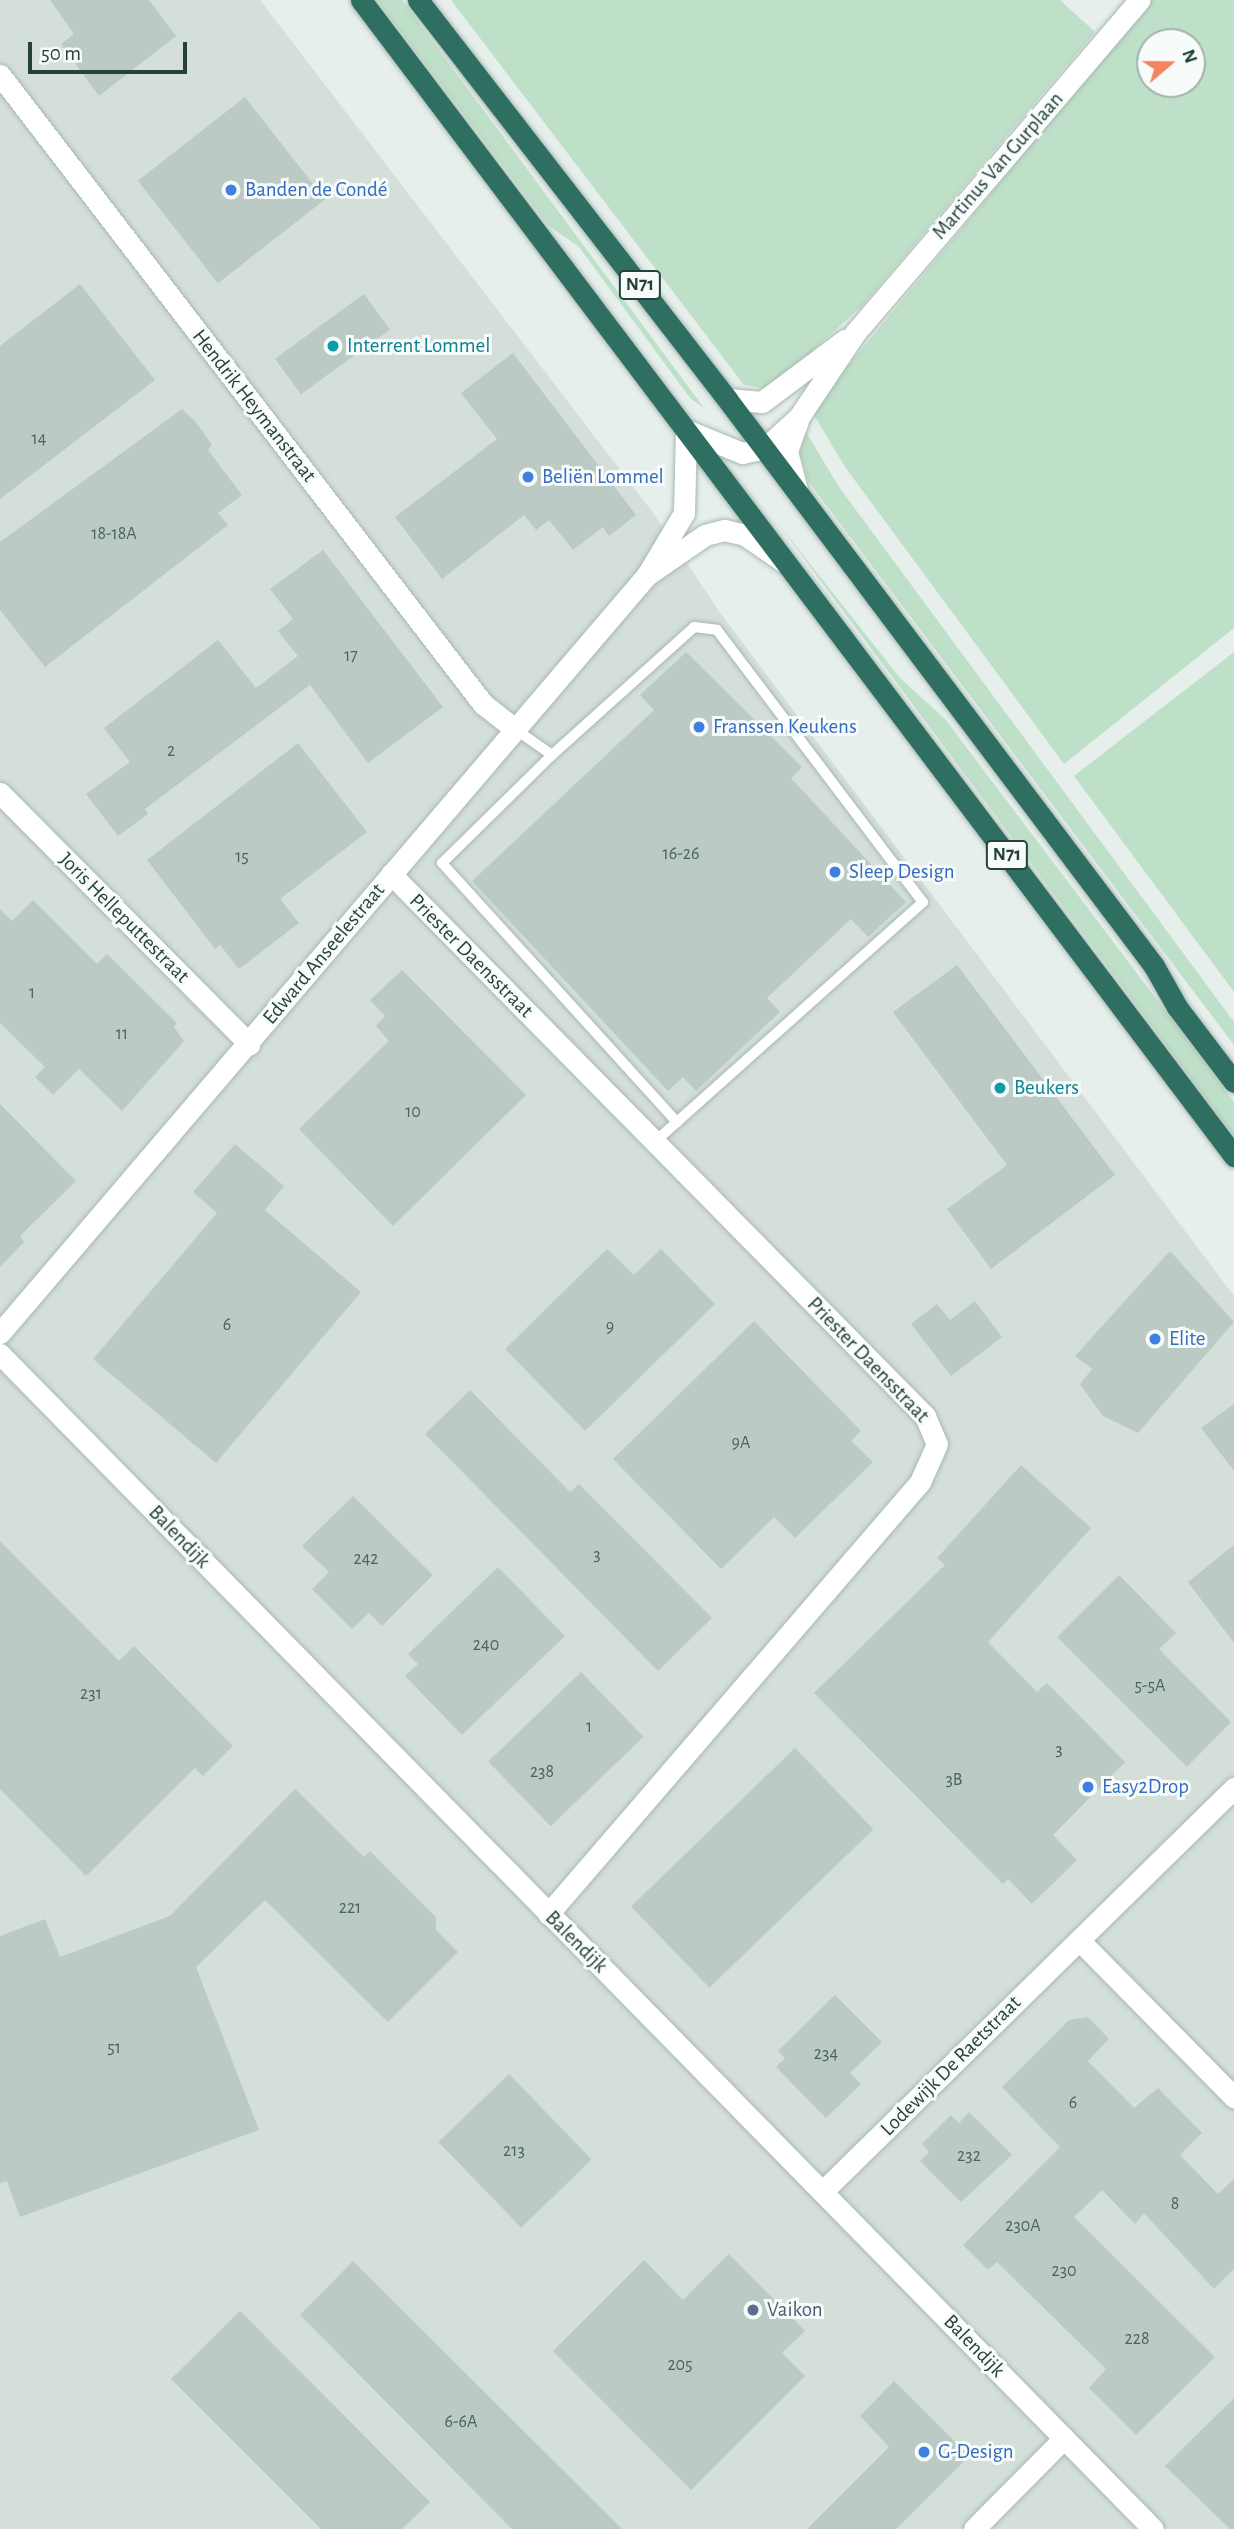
<!DOCTYPE html>
<html>
<head>
<meta charset="utf-8">
<style>
	body { margin:0 }
	#map { position:relative; width:1234px; height:2529px; overflow:hidden; background:#e6efeb; font-family:"Alegreya Sans",sans-serif }
	div>[style] { position:absolute }
	[style*='--x'] { left:calc(var(--x)*1px); top:calc(var(--y)*1px); width:calc(var(--w)*1px); rotate:calc(var(--a)*1deg) }
	.built>* { inset:0; background:#d4dfda }
	.green>* { inset:0; background:#bfe0c8 }
	.building>* { inset:0; background:#bbcac4; transform-origin:0 0 }
	.roads { filter:drop-shadow(0 0 2px #a8b8b2) drop-shadow(0 0 2px #a8b8b2) }
	.lane>* { height:10px; margin:-5px; padding:0 5px; transform-origin:5px; border-radius:5px; background:#fff }
	.street>* { height:21px; margin:-10.5px; padding:0 10.5px; transform-origin:10.5px; border-radius:10.5px; background:#fff }
	.highway>* { height:21px; margin:-10.5px; padding:0 10.5px; transform-origin:10.5px; border-radius:10.5px; background:#2f6f62 }
	.dots>* { width:19px; height:19px; translate:-50% -50%; box-sizing:border-box; border:4px solid #f7fbf9; border-radius:50% }
	span { translate:-50% -50%; white-space:nowrap; text-align:center; line-height:1.15; -webkit-text-stroke:6px #f7fbf9; paint-order:stroke }
	.number-label { font-size:18px; color:#4a645c }
	.number-label span { -webkit-text-stroke-width:0 }
	.shield-label span { padding:2px 5px; background:#f7fbf9; border:2px solid; border-radius:5px; -webkit-text-stroke-width:0 }
	.shield-label { font-size:19px; color:#24423a; font-weight:700 }
	.street-label { font-size:21px; color:#24423a }
	.shop-label { font-size:21px; color:#366cbe }
	.left { translate:0 -50%; text-align:left }
	.culture-label { font-size:21px; color:#0d838f }
	.service-label { font-size:21px; color:#4e5e75 }
	.north { position:absolute; left:1136px; top:28px; width:70px; height:70px; box-sizing:border-box; background:#f7fbf9; border:2px solid #a3b1ad; border-radius:50%; rotate:70deg; font-size:19px; font-weight:700; line-height:28px; text-align:center; color:#24423a }
	.north::after { content:''; display:block; margin:auto; width:24px; height:32px; background:#f4845f; clip-path:polygon(50% 0,100% 100%,50% 72%,0 100%) }
	.scale { position:absolute; left:28px; top:42px; width:159px; height:32px; box-sizing:border-box; border:4px solid #24423a; border-top:0; padding-left:9px; font-size:21px; line-height:24px; white-space:nowrap; color:#24423a; -webkit-text-stroke:5px #f7fbf9; paint-order:stroke }
</style>
</head>
<body>
<div id="map">
	<div class="built">
		<i style="clip-path:polygon(0 0,260px 0,654px 514px,721px 614px,1234px 1296px,1234px 2529px,0 2529px)"></i>
	</div>
	<div class="green">
		<i style="clip-path:polygon(377px 0,402px 0,704px 408px,690px 398px,579px 247px,549px 226px)"></i>
		<i style="clip-path:polygon(451px 0,1060px 0,1095px 32px,862px 306px,779px 381px,763px 388px,744px 385px)"></i>
		<i style="clip-path:polygon(evenodd,1152px 0,1234px 0,1234px 628px,1064px 764px,845px 467px,811px 410px,1152px 0,1150px 42px,1192px 42px,1192px 84px,1150px 84px,1150px 42px)"></i>
		<i style="clip-path:polygon(803px 427px,839px 487px,1234px 1022px,1234px 1045px,808px 481px,800px 452px)"></i>
		<i style="clip-path:polygon(777px 522px,900px 678px,945px 719px,1234px 1102px,1234px 1136px)"></i>
		<i style="clip-path:polygon(1234px 652px,1234px 992px,1074px 776px)"></i>
	</div>
	<div class="building">
		<i style="clip-path:polygon(50px 0,149px 0,176px 36px,99px 96px,61px 44px,74px 34px)"></i>
		<i style="left:245px;top:97px;width:130px;height:136px;rotate:52deg"></i>
		<i style="clip-path:polygon(80px 284px,155px 380px,0 499px,0 346px)"></i>
		<i style="left:364px;top:294px;width:44px;height:110px;rotate:54deg"></i>
		<i style="clip-path:polygon(513px 353px,636px 515px,609px 536px,603px 527px,573px 550px,549px 520px,536px 530px,524px 515px,442px 579px,395px 517px,497px 439px,461px 393px)"></i>
		<i style="clip-path:polygon(182px 409px,196px 422px,212px 445px,208px 450px,242px 495px,218px 513px,228px 525px,45px 667px,0 610px,0 542px)"></i>
		<i style="clip-path:polygon(323px 550px,443px 707px,368px 763px,310px 685px,145px 809px,148px 814px,118px 836px,86px 794px,130px 762px,104px 728px,218px 640px,256px 688px,298px 656px,278px 631px,293px 619px,270px 589px)"></i>
		<i style="clip-path:polygon(686px 652px,802px 767px,791px 778px,906px 902px,868px 937px,851px 919px,767px 998px,780px 1012px,696px 1091px,683px 1077px,668px 1091px,472px 881px,654px 710px,640px 695px)"></i>
		<i style="clip-path:polygon(298px 743px,367px 832px,280px 899px,299px 923px,239px 969px,220px 945px,215px 949px,147px 860px)"></i>
		<i style="clip-path:polygon(33px 900px,97px 964px,107px 954px,177px 1023px,174px 1027px,184px 1041px,122px 1111px,79px 1069px,53px 1095px,35px 1077px,45px 1067px,0 1023px,0 909px,12px 921px)"></i>
		<i style="clip-path:polygon(957px 965px,1115px 1175px,991px 1269px,947px 1209px,1007px 1165px,893px 1012px)"></i>
		<i style="clip-path:polygon(402px 970px,526px 1095px,393px 1226px,299px 1129px,389px 1041px,376px 1026px,385px 1016px,370px 1000px)"></i>
		<i style="clip-path:polygon(0 1104px,76px 1181px,20px 1236px,24px 1242px,0 1267px)"></i>
		<i style="clip-path:polygon(235px 1144px,284px 1186px,265px 1210px,361px 1292px,216px 1463px,93px 1359px,217px 1213px,193px 1192px)"></i>
		<i style="clip-path:polygon(607px 1249px,634px 1275px,661px 1249px,715px 1304px,585px 1431px,505px 1349px)"></i>
		<i style="clip-path:polygon(1170px 1251px,1234px 1322px,1138px 1433px,1103px 1416px,1092px 1401px,1080px 1384px,1092px 1369px,1075px 1356px)"></i>
		<i style="clip-path:polygon(975px 1301px,1002px 1337px,951px 1376px,911px 1324px,937px 1304px,950px 1320px)"></i>
		<i style="clip-path:polygon(754px 1321px,861px 1431px,851px 1441px,873px 1462px,795px 1538px,774px 1517px,721px 1569px,613px 1459px)"></i>
		<i style="clip-path:polygon(470px 1390px,570px 1492px,579px 1484px,712px 1618px,658px 1671px,425px 1434px)"></i>
		<i style="clip-path:polygon(1234px 1404px,1234px 1471px,1201px 1428px)"></i>
		<i style="clip-path:polygon(1021px 1465px,1091px 1528px,988px 1642px,1037px 1692px,1047px 1683px,1125px 1762px,1053px 1835px,1077px 1860px,1032px 1904px,1008px 1879px,1003px 1884px,814px 1693px,945px 1565px,937px 1558px)"></i>
		<i style="clip-path:polygon(353px 1496px,433px 1575px,382px 1626px,369px 1613px,352px 1629px,312px 1589px,329px 1572px,302px 1546px)"></i>
		<i style="clip-path:polygon(0 1541px,119px 1661px,134px 1646px,233px 1746px,203px 1776px,195px 1768px,86px 1876px,0 1789px)"></i>
		<i style="clip-path:polygon(1234px 1545px,1234px 1643px,1188px 1582px)"></i>
		<i style="clip-path:polygon(498px 1567px,565px 1636px,462px 1735px,405px 1676px,418px 1664px,408px 1654px)"></i>
		<i style="clip-path:polygon(1119px 1575px,1176px 1633px,1159px 1649px,1231px 1722px,1187px 1767px,1057px 1637px)"></i>
		<i style="left:581px;top:1672px;width:90px;height:129px;rotate:46deg"></i>
		<i style="left:795px;top:1748px;width:113px;height:228px;rotate:46deg"></i>
		<i style="clip-path:polygon(295px 1789px,364px 1857px,370px 1851px,436px 1917px,436px 1930px,458px 1952px,388px 2022px,265px 1900px,196px 1967px,259px 2130px,20px 2217px,7px 2181px,0 2183px,0 1936px,45px 1919px,60px 1957px,170px 1916px)"></i>
		<i style="clip-path:polygon(835px 1995px,882px 2042px,850px 2073px,861px 2084px,826px 2118px,776px 2067px,785px 2058px,778px 2051px)"></i>
		<i style="clip-path:polygon(1088px 2017px,1109px 2039px,1088px 2061px,1134px 2108px,1158px 2088px,1202px 2133px,1180px 2155px,1218px 2194px,1234px 2179px,1234px 2269px,1214px 2289px,1144px 2213px,1135px 2224px,1102px 2190px,1074px 2217px,1215px 2357px,1136px 2435px,1089px 2388px,1106px 2369px,997px 2262px,988px 2270px,963px 2245px,1060px 2147px,1002px 2087px,1069px 2020px)"></i>
		<i style="left:509px;top:2074px;width:119px;height:98px;rotate:46deg"></i>
		<i style="clip-path:polygon(969px 2112px,1012px 2155px,961px 2202px,920px 2161px,929px 2152px,922px 2144px,951px 2115px,959px 2123px)"></i>
		<i style="clip-path:polygon(729px 2254px,805px 2331px,782px 2353px,805px 2376px,691px 2490px,553px 2351px,644px 2260px,683px 2300px)"></i>
		<i style="clip-path:polygon(353px 2261px,622px 2529px,512px 2529px,300px 2315px)"></i>
		<i style="clip-path:polygon(240px 2311px,430px 2502px,402px 2529px,321px 2529px,171px 2379px)"></i>
		<i style="clip-path:polygon(894px 2381px,969px 2456px,896px 2529px,807px 2529px,889px 2447px,860px 2416px)"></i>
		<i style="clip-path:polygon(1234px 2398px,1234px 2529px,1230px 2529px,1165px 2466px)"></i>
	</div>
	<div class="roads">
		<div class="lane">
			<i style="--x:515;--y:729;--w:45;--a:35.1"></i>
			<i style="--x:552;--y:755;--w:191;--a:-42"></i>
			<i style="--x:694;--y:627;--w:23;--a:7"></i>
			<i style="--x:717;--y:630;--w:341;--a:52.9"></i>
			<i style="--x:923;--y:902;--w:360;--a:138.2"></i>
			<i style="--x:552;--y:755;--w:154;--a:135.5"></i>
			<i style="--x:442;--y:863;--w:350;--a:47.8"></i>
		</div>
		<div class="street">
			<i style="--x:0;--y:75;--w:793;--a:52.48"></i>
			<i style="--x:483;--y:704;--w:41;--a:38"></i>
			<i style="--x:727;--y:399;--w:35;--a:5"></i>
			<i style="--x:762;--y:402;--w:104;--a:-36.8"></i>
			<i style="--x:797;--y:490;--w:40;--a:-104.4"></i>
			<i style="--x:787;--y:451;--w:32;--a:-70"></i>
			<i style="--x:647;--y:575;--w:70;--a:-34.6"></i>
			<i style="--x:705;--y:535;--w:20;--a:-15"></i>
			<i style="--x:724;--y:530;--w:22;--a:13"></i>
			<i style="--x:745;--y:535;--w:47;--a:34.7"></i>
			<i style="--x:0;--y:793;--w:354;--a:45.2"></i>
			<i style="--x:391;--y:874;--w:761;--a:45.43"></i>
			<i style="--x:925;--y:1416;--w:30;--a:67"></i>
			<i style="--x:937;--y:1444;--w:42;--a:114.1"></i>
			<i style="--x:920;--y:1482;--w:570;--a:130.73"></i>
			<i style="--x:0;--y:1333;--w:997;--a:-49.52"></i>
			<i style="--x:647;--y:575;--w:72;--a:-59.2"></i>
			<i style="--x:684;--y:513;--w:83;--a:-88.6"></i>
			<i style="--x:686;--y:430;--w:61;--a:22.3"></i>
			<i style="--x:742;--y:453;--w:24;--a:-12"></i>
			<i style="--x:765;--y:448;--w:46;--a:-42.4"></i>
			<i style="--x:799;--y:417;--w:101;--a:-56.3"></i>
			<i style="--x:855;--y:333;--w:438;--a:-49.5"></i>
			<i style="--x:0;--y:1354;--w:1646;--a:45.54"></i>
			<i style="--x:1079;--y:1940;--w:221;--a:45.4"></i>
			<i style="--x:823;--y:2191;--w:576;--a:-44.44"></i>
			<i style="--x:974;--y:2529;--w:128;--a:-45.3"></i>
		</div>
		<div class="highway">
			<i style="--x:361;--y:0;--w:1449;--a:52.94"></i>
			<i style="--x:418;--y:0;--w:505;--a:52.24"></i>
			<i style="--x:727;--y:399;--w:710;--a:53.02"></i>
			<i style="--x:1154;--y:966;--w:47;--a:60.7"></i>
			<i style="--x:1177;--y:1007;--w:94;--a:52.8"></i>
		</div>
	</div>
	<div class="dots">
		<i style="left:231px;top:190px;background:#3f7fe0"></i>
		<i style="left:333px;top:346px;background:#0f9aa8"></i>
		<i style="left:528px;top:477px;background:#3f7fe0"></i>
		<i style="left:699px;top:727px;background:#3f7fe0"></i>
		<i style="left:835px;top:872px;background:#3f7fe0"></i>
		<i style="left:1000px;top:1088px;background:#0f9aa8"></i>
		<i style="left:1155px;top:1339px;background:#3f7fe0"></i>
		<i style="left:1088px;top:1787px;background:#3f7fe0"></i>
		<i style="left:753px;top:2310px;background:#5c6f8a"></i>
		<i style="left:924px;top:2452px;background:#3f7fe0"></i>
	</div>
	<div class="number-label">
		<span style="left:39px;top:439px">14</span>
		<span style="left:114px;top:534px">18-18A</span>
		<span style="left:351px;top:656px">17</span>
		<span style="left:171px;top:751px">2</span>
		<span style="left:681px;top:854px">16-26</span>
		<span style="left:242px;top:857px">15</span>
		<span style="left:32px;top:993px">1</span>
		<span style="left:122px;top:1034px">11</span>
		<span style="left:413px;top:1112px">10</span>
		<span style="left:227px;top:1325px">6</span>
		<span style="left:610px;top:1327px">9</span>
		<span style="left:741px;top:1443px">9A</span>
		<span style="left:597px;top:1555px">3</span>
		<span style="left:366px;top:1559px">242</span>
		<span style="left:486px;top:1645px">240</span>
		<span style="left:1150px;top:1686px">5-5A</span>
		<span style="left:91px;top:1694px">231</span>
		<span style="left:589px;top:1727px">1</span>
		<span style="left:1059px;top:1750px">3</span>
		<span style="left:542px;top:1772px">238</span>
		<span style="left:954px;top:1780px">3B</span>
		<span style="left:350px;top:1908px">221</span>
		<span style="left:114px;top:2048px">51</span>
		<span style="left:826px;top:2054px">234</span>
		<span style="left:1073px;top:2103px">6</span>
		<span style="left:514px;top:2151px">213</span>
		<span style="left:969px;top:2156px">232</span>
		<span style="left:1175px;top:2204px">8</span>
		<span style="left:1023px;top:2226px">230A</span>
		<span style="left:1064px;top:2271px">230</span>
		<span style="left:1137px;top:2339px">228</span>
		<span style="left:680px;top:2365px">205</span>
		<span style="left:461px;top:2422px">6-6A</span>
	</div>
	<div class="shield-label">
		<span style="left:640px;top:285px">N71</span>
		<span style="left:1007px;top:855px">N71</span>
	</div>
	<div class="street-label">
		<span style="left:998px;top:166px;rotate:-49deg">Martinus Van Gurplaan</span>
		<span style="left:254px;top:406px;rotate:52deg">Hendrik Heymanstraat</span>
		<span style="left:124px;top:918px;rotate:45deg">Joris Helleputtestraat</span>
		<span style="left:324px;top:954px;rotate:-50deg">Edward Anseelestraat</span>
		<span style="left:471px;top:956px;rotate:45deg">Priester Daensstraat</span>
		<span style="left:868px;top:1360px;rotate:46deg">Priester Daensstraat</span>
		<span style="left:179px;top:1537px;rotate:46deg">Balendijk</span>
		<span style="left:576px;top:1942px;rotate:45deg">Balendijk</span>
		<span style="left:951px;top:2066px;rotate:-45deg">Lodewijk De Raetstraat</span>
		<span style="left:974px;top:2346px;rotate:46deg">Balendijk</span>
	</div>
	<div class="shop-label">
		<span class="left" style="left:245px;top:190px">Banden de Condé</span>
		<span class="left" style="left:542px;top:477px">Beliën Lommel</span>
		<span class="left" style="left:713px;top:727px">Franssen Keukens</span>
		<span class="left" style="left:849px;top:872px">Sleep Design</span>
		<span class="left" style="left:1169px;top:1339px">Elite</span>
		<span class="left" style="left:1102px;top:1787px">Easy2Drop</span>
		<span class="left" style="left:938px;top:2452px">G-Design</span>
	</div>
	<div class="culture-label">
		<span class="left" style="left:347px;top:346px">Interrent Lommel</span>
		<span class="left" style="left:1014px;top:1088px">Beukers</span>
	</div>
	<div class="service-label">
		<span class="left" style="left:767px;top:2310px">Vaikon</span>
	</div>
	<div class="north">N</div>
	<div class="scale">50 m</div>
</div>
</body>
</html>
